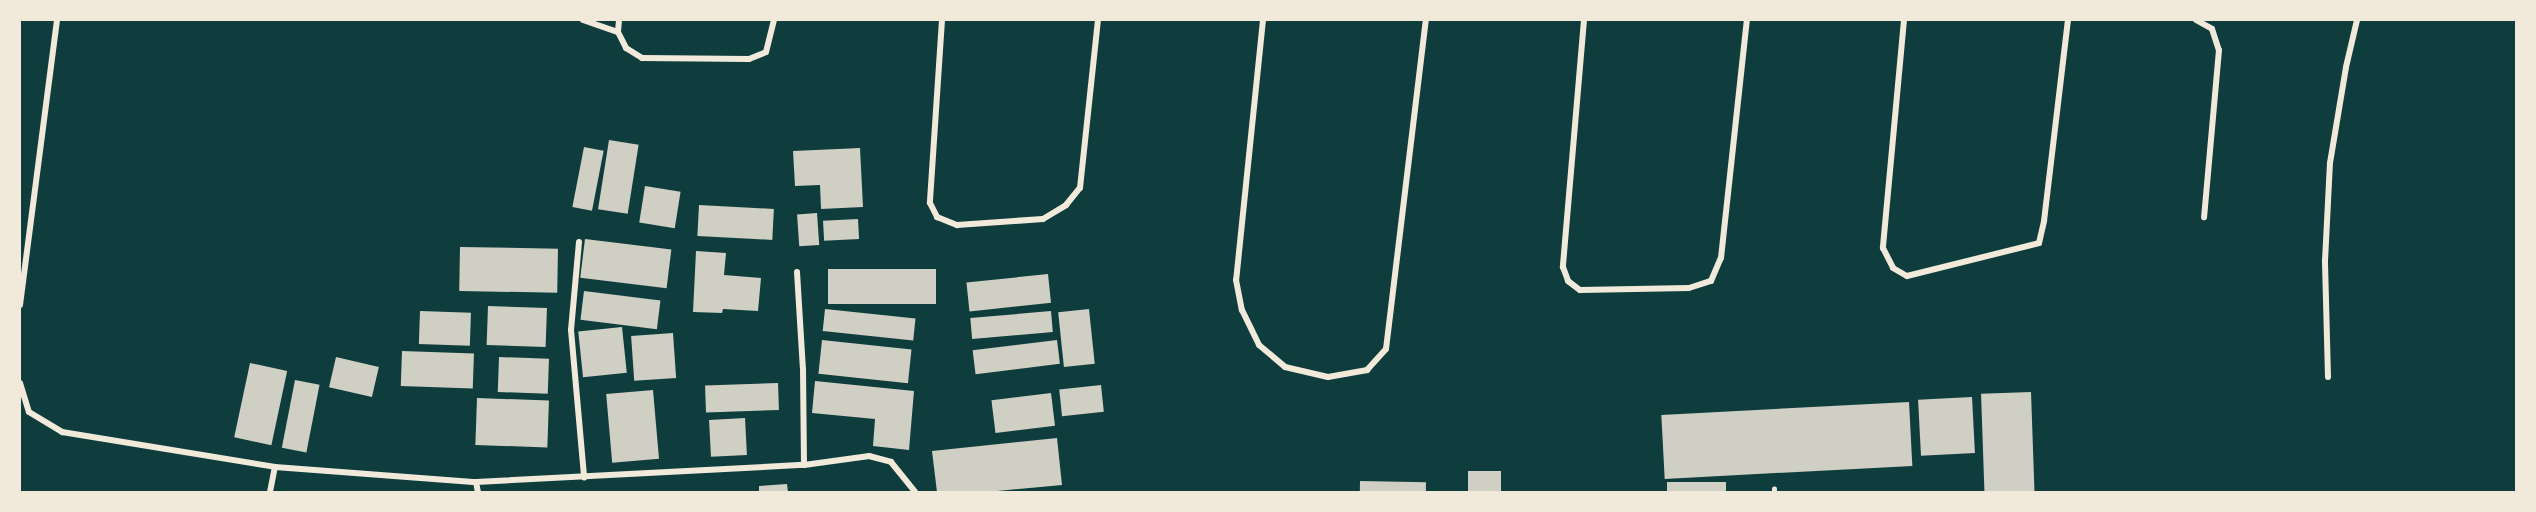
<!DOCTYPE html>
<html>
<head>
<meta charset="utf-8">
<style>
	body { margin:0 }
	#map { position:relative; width:2536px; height:512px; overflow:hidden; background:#0f3d3e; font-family:Manrope,sans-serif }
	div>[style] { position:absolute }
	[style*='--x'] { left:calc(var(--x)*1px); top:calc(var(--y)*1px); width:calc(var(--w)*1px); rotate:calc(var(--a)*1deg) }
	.building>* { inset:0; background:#cfcfc3; transform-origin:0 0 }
	.service>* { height:4.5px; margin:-2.25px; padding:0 2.25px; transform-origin:2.25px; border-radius:2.25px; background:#f1e9da }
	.minor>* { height:6px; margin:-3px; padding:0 3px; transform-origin:3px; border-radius:3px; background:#f1e9da }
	span { translate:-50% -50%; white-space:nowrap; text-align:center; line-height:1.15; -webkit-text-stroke:5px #f1e9da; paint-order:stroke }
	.frame { position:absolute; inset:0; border:21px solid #f1e9da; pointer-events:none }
</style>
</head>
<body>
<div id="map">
	<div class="building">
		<i style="left:609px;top:140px;width:30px;height:70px;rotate:9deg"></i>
		<i style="left:584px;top:147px;width:20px;height:61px;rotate:11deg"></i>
		<i style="clip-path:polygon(860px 148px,863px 207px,821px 209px,820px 185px,795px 186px,793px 151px)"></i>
		<i style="left:645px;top:186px;width:36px;height:37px;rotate:9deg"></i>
		<i style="left:699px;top:205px;width:75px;height:31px;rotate:3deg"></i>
		<i style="left:817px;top:213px;width:32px;height:20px;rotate:86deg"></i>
		<i style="left:858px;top:219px;width:20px;height:35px;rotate:87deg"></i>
		<i style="left:585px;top:239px;width:87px;height:39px;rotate:7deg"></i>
		<i style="left:460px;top:247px;width:98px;height:44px;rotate:1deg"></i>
		<i style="clip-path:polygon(696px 251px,726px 253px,724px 275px,761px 278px,758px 311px,723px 309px,722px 313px,693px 312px)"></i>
		<i style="left:828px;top:269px;width:108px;height:35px"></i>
		<i style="left:1048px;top:274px;width:29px;height:82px;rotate:84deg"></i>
		<i style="left:584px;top:291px;width:77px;height:29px;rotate:7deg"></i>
		<i style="left:488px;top:306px;width:59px;height:39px;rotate:2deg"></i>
		<i style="left:825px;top:309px;width:91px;height:22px;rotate:6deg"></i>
		<i style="left:1089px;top:309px;width:55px;height:31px;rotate:84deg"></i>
		<i style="left:420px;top:311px;width:51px;height:33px;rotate:2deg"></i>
		<i style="left:1051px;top:311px;width:21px;height:81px;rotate:85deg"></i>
		<i style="left:622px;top:327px;width:46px;height:44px;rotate:84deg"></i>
		<i style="left:673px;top:333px;width:45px;height:42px;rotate:86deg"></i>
		<i style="left:822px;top:340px;width:90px;height:34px;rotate:6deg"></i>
		<i style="left:1057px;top:340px;width:24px;height:85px;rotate:83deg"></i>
		<i style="left:402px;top:351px;width:72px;height:35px;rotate:2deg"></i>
		<i style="left:336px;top:357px;width:44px;height:31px;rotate:13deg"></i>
		<i style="left:499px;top:357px;width:50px;height:35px;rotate:2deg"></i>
		<i style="left:250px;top:363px;width:38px;height:76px;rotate:12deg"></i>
		<i style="left:295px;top:380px;width:25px;height:69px;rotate:11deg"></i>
		<i style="clip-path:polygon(815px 381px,914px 391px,909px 450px,873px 446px,875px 419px,812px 413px)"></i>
		<i style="left:778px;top:383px;width:27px;height:73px;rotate:88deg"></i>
		<i style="left:1101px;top:385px;width:27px;height:42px;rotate:84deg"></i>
		<i style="left:653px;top:390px;width:69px;height:47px;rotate:85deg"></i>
		<i style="left:2031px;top:392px;width:100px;height:50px;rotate:88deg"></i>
		<i style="left:1051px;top:393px;width:33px;height:60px;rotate:83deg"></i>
		<i style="left:1972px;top:397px;width:56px;height:54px;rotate:87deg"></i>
		<i style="left:477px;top:398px;width:72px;height:47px;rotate:2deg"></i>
		<i style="left:1909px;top:402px;width:64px;height:248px;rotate:87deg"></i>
		<i style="left:745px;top:418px;width:37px;height:36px;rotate:87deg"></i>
		<i style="clip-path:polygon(1057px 438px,1062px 485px,987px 492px,937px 492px,932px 451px)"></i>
		<i style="left:1468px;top:471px;width:33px;height:21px"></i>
		<i style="left:1360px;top:481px;width:66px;height:11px;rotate:1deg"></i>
		<i style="left:1726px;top:482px;width:10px;height:59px;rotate:90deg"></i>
		<i style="clip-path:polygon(787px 484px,788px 492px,759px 492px,759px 486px)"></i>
	</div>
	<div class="service">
		<i style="--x:1774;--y:492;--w:3;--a:-90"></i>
	</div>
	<div class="minor">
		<i style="--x:583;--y:20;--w:37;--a:19"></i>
		<i style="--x:619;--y:20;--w:12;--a:95"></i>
		<i style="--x:618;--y:32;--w:18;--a:63"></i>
		<i style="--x:626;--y:48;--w:19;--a:32"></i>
		<i style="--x:642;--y:58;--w:107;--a:0.5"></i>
		<i style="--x:749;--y:59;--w:18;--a:-22"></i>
		<i style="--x:766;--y:52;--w:33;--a:-76"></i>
		<i style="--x:942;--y:20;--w:183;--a:93.8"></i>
		<i style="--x:930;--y:203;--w:16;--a:63"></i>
		<i style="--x:937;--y:217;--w:22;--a:22"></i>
		<i style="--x:957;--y:225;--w:86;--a:-4"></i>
		<i style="--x:1043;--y:219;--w:27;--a:-31"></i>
		<i style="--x:1066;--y:205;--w:22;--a:-51"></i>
		<i style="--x:1080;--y:188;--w:169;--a:-83.9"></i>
		<i style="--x:1263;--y:20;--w:261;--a:95.9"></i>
		<i style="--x:1236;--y:280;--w:31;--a:79"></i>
		<i style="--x:1242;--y:310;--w:39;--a:64"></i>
		<i style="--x:1259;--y:345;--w:34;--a:40"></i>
		<i style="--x:1285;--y:367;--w:44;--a:13.1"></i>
		<i style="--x:1328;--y:377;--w:40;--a:-10"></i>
		<i style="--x:1367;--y:370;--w:28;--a:-48"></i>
		<i style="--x:1386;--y:349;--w:331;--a:-83.1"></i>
		<i style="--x:1584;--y:20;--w:248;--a:94.9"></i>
		<i style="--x:1563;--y:267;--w:15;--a:70"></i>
		<i style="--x:1568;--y:281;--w:15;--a:37"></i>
		<i style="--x:1580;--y:290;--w:109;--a:-1.1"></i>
		<i style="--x:1689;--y:288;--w:23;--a:-18"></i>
		<i style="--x:1711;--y:281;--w:25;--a:-67"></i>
		<i style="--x:1721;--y:258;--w:239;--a:-83.8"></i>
		<i style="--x:1904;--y:20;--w:229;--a:95.3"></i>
		<i style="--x:1883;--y:248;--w:22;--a:63"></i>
		<i style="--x:1893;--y:268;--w:16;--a:30"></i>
		<i style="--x:1907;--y:276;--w:136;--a:-14"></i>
		<i style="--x:2039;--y:243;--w:23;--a:-77"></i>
		<i style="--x:2044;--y:221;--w:202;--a:-83.2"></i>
		<i style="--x:2196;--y:20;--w:18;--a:29"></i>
		<i style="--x:2212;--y:29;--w:22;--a:72"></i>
		<i style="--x:2219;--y:50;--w:168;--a:95.1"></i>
		<i style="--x:579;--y:242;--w:88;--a:95.2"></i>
		<i style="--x:571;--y:330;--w:148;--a:84.9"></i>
		<i style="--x:797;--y:272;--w:97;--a:86.5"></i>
		<i style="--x:803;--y:369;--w:96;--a:89.4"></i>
		<i style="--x:20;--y:305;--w:287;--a:-82.6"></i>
		<i style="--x:2328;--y:377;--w:116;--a:-91.5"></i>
		<i style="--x:2325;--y:261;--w:98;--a:-87.1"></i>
		<i style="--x:2330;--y:163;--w:97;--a:-80.5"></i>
		<i style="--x:2346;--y:67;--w:48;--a:-76.8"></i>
		<i style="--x:20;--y:383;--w:30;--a:73"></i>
		<i style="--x:29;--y:412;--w:39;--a:31"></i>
		<i style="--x:62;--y:432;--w:216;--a:9.3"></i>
		<i style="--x:275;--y:467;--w:202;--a:4.3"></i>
		<i style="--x:476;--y:482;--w:328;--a:-3"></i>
		<i style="--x:804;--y:465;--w:66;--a:-7.9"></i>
		<i style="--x:869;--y:456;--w:23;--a:15"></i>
		<i style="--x:891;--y:462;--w:38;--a:51"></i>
		<i style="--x:476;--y:482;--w:10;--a:79"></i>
		<i style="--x:270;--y:492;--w:25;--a:-79"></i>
	</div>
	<div class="frame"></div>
</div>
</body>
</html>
